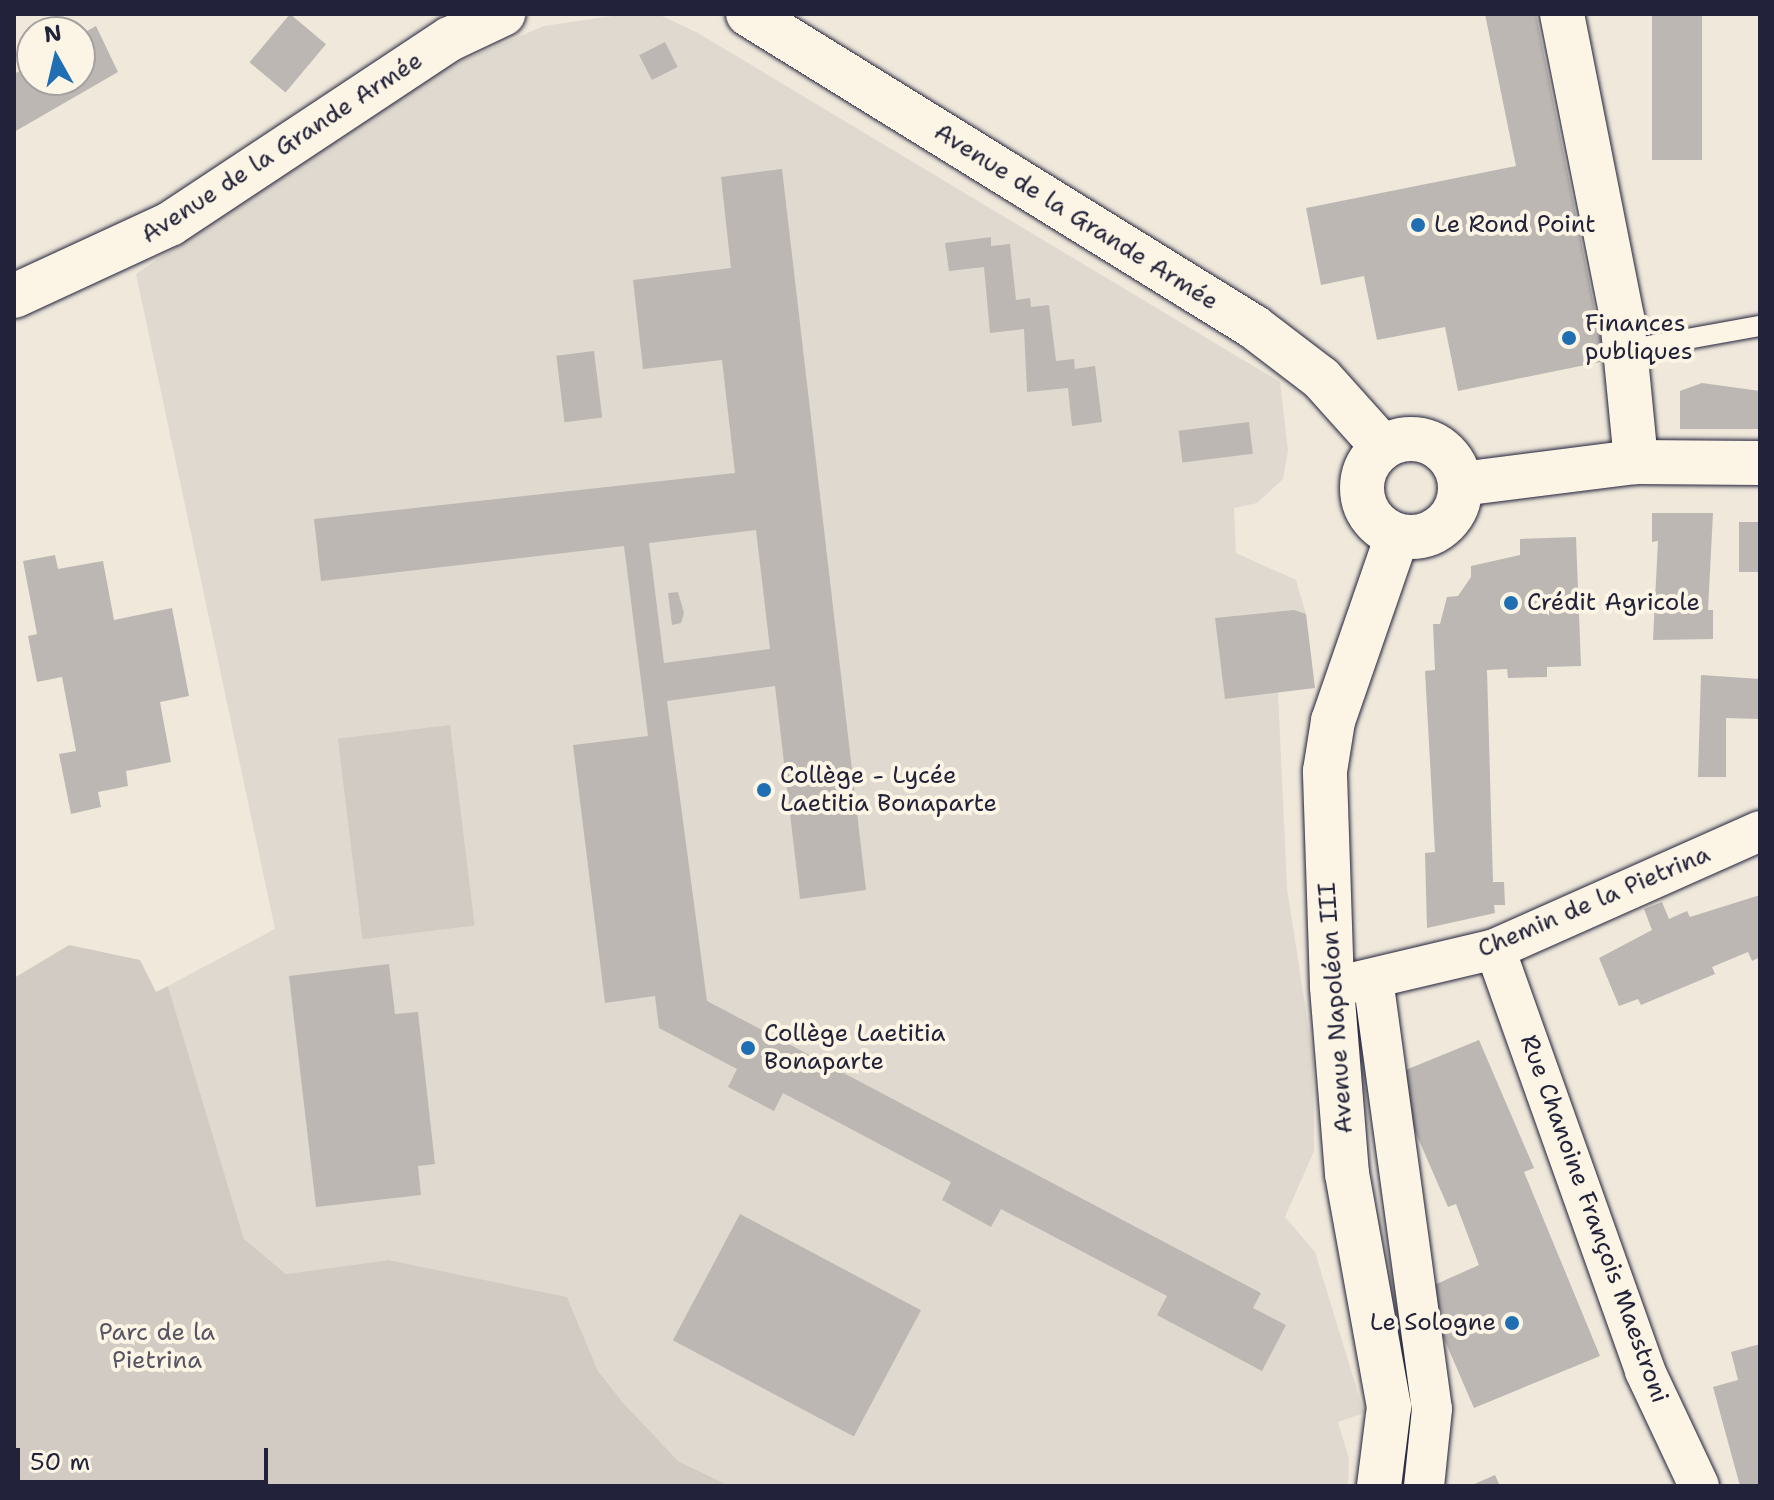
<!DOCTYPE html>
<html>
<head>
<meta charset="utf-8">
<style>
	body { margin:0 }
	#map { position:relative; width:1774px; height:1500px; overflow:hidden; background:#efe8db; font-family:"Shantell Sans",sans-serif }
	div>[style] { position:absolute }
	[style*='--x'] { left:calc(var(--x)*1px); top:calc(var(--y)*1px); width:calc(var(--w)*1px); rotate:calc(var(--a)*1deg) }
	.built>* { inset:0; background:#e0d9cf }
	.green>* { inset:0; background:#d1cbc3; transform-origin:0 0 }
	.building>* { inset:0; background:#bcb7b3; transform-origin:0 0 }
	.roads { filter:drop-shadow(0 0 2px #22223b) drop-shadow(0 0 2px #22223b) }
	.lane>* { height:20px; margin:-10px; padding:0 10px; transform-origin:10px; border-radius:10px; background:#fcf5e5 }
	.street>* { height:40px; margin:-20px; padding:0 20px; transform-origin:20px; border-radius:20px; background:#fcf5e5 }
	.secondary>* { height:44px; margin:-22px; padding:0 22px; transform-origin:22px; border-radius:22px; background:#fcf5e5 }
	.secondary>.ring { margin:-22px; padding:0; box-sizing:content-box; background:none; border:44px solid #fcf5e5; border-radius:50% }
	.dots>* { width:22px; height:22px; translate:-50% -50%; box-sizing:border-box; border:4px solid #fcf5e5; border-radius:50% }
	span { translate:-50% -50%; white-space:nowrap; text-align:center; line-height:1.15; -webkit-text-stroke:8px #fcf5e5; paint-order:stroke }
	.street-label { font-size:24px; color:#22223b }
	.poi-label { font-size:24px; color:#22223b }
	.left { translate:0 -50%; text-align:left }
	.right { translate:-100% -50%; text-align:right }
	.park-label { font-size:24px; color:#575564 }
	.frame { position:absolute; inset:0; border:16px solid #22223b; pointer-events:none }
	.north { position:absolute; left:16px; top:16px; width:80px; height:80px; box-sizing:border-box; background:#fcf5e5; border:2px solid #a5a1a1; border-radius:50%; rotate:352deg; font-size:22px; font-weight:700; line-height:32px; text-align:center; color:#22223b }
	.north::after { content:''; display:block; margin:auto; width:28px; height:36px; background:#1f6fb2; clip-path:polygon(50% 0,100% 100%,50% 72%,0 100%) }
	.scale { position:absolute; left:16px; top:1448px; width:252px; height:36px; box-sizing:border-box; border:4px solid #22223b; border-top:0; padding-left:10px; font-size:24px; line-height:28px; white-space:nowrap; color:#22223b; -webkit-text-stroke:6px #fcf5e5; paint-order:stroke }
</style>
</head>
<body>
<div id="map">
	<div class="built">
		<i style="clip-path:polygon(619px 15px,662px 16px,698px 33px,1280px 382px,1288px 451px,1283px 479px,1257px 503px,1234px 508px,1236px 553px,1296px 580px,1306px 614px,1278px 693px,1287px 888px,1313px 1057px,1314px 1151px,1285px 1217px,1315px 1252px,1364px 1413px,1338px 1422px,1349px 1459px,1348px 1486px,730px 1486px,678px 1461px,639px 1422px,598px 1371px,567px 1297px,389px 1260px,286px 1274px,244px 1239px,168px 986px,275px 929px,136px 274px,430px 74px,544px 26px)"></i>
	</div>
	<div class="green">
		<i style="left:450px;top:725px;width:202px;height:113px;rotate:83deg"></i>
		<i style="clip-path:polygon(69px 945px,140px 960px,156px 992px,168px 986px,244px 1239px,286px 1274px,389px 1260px,567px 1297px,598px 1371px,625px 1405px,678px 1461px,730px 1486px,14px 1486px,14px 978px)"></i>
	</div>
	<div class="building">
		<i style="left:290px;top:14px;width:47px;height:63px;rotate:40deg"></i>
		<i style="clip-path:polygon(1485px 14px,1536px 14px,1605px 361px,1458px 391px,1445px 327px,1377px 340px,1364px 276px,1321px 285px,1306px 208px,1516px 166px)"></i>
		<i style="left:1652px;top:14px;width:50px;height:146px"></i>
		<i style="clip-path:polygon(96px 26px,118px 72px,14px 132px,14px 74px,32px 64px,32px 80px,80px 80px,80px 35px)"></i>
		<i style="left:665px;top:42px;width:28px;height:29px;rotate:63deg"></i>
		<i style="clip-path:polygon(evenodd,782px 169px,866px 890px,800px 899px,775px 686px,667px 701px,707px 1001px,1261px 1293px,1253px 1308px,1286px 1325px,1262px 1371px,1157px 1315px,1167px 1296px,1001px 1209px,991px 1227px,942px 1200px,951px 1182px,783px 1093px,774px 1111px,728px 1087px,737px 1069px,659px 1028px,655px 996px,605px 1003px,573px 745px,648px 736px,624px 546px,321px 581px,314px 519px,735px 473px,722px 360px,643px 369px,633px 280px,731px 268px,721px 177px,782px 169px,756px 530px,770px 649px,664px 663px,649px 543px,756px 530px)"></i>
		<i style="clip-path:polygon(991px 237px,991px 246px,1010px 244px,1016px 300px,1030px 298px,1031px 307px,1049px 305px,1056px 361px,1074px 359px,1075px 369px,1095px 366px,1102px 422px,1072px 426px,1068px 388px,1027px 392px,1024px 329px,990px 333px,984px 267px,949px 271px,945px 243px)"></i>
		<i style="left:594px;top:351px;width:67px;height:38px;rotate:83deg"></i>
		<i style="clip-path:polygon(1702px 383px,1760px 391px,1760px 429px,1680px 429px,1680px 391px)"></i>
		<i style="left:1249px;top:422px;width:32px;height:71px;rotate:83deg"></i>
		<i style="clip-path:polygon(1652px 513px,1713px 513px,1708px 610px,1713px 610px,1713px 639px,1653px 640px,1658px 541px,1652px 542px)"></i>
		<i style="left:1739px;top:522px;width:21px;height:50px"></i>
		<i style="clip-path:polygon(1576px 537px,1581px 666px,1547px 667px,1547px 677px,1508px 678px,1507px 669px,1487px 670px,1493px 882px,1504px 882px,1505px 905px,1494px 905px,1495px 913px,1427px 928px,1425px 853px,1435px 852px,1425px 671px,1435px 670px,1433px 624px,1440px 624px,1447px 597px,1458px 596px,1471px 577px,1471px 566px,1520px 555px,1520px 539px)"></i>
		<i style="clip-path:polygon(55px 555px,58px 569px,103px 561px,114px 620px,172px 608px,189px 696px,160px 702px,171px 762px,126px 771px,128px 786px,98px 792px,101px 807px,71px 814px,59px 754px,76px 751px,62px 677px,37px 682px,28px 636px,37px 634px,23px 561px)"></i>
		<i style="clip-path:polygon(678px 592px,684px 613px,681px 623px,672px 625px,668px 593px)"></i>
		<i style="clip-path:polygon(1294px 610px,1306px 614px,1315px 688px,1225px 699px,1215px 618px)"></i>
		<i style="clip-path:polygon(1701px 675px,1760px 679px,1760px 719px,1726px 718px,1726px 777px,1698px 777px)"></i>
		<i style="clip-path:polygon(1760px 895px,1760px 957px,1752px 961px,1748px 952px,1712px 967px,1715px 974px,1641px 1005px,1638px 999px,1619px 1006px,1599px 958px,1652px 930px,1644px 909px,1662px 902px,1669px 919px,1687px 911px,1690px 917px)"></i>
		<i style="clip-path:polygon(389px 964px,395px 1014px,418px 1012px,435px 1164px,418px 1166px,421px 1195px,316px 1207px,289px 976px)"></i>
		<i style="clip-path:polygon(1479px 1040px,1534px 1168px,1524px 1172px,1600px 1356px,1474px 1408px,1423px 1290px,1479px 1265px,1456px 1204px,1448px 1207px,1391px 1076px)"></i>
		<i style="left:740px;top:1214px;width:205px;height:143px;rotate:28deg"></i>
		<i style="clip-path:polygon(1760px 1344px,1760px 1486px,1740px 1486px,1713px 1387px,1738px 1380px,1731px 1352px)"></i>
		<i style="clip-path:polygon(1495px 1475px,1500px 1486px,1470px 1486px)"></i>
	</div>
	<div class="roads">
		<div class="lane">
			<i style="--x:1626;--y:350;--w:136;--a:-10.2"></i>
		</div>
		<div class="street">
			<i style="--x:1495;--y:949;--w:448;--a:70.4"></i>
			<i style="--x:1645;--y:1371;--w:127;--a:64.8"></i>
			<i style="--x:1373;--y:979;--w:434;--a:82.2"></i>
			<i style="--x:1432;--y:1409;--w:77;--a:95.9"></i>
			<i style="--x:1347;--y:984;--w:152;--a:-13.3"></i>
			<i style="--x:1495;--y:949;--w:290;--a:-24"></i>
		</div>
		<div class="secondary">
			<i style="--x:748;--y:14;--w:595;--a:31.74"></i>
			<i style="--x:1254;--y:327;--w:84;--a:37.3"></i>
			<i style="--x:1321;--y:378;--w:93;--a:48.1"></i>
			<i style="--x:1562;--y:14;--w:310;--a:78.8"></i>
			<i style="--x:1622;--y:318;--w:145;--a:84.4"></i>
			<i style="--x:14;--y:296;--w:172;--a:-24.8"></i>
			<i style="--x:170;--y:224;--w:336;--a:-33.5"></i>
			<i style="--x:450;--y:39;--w:59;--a:-25.3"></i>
			<i class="ring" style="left:1362px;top:439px;width:54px;height:54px"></i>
			<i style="--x:1461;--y:484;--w:176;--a:-7.2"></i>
			<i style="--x:1636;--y:462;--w:124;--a:0.5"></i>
			<i style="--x:1379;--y:1486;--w:80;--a:-82.8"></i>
			<i style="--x:1389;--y:1407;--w:237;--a:-100.2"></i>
			<i style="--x:1347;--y:1174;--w:189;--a:-94.6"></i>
			<i style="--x:1332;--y:986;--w:215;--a:-91.9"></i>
			<i style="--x:1325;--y:771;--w:51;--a:-80.9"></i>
			<i style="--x:1333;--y:721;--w:196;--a:-70.9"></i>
		</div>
	</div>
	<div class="dots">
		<i style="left:1418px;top:225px;background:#1f6fb2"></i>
		<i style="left:1569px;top:338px;background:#1f6fb2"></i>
		<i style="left:1511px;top:603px;background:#1f6fb2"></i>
		<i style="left:764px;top:790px;background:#1f6fb2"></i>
		<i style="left:748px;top:1048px;background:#1f6fb2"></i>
		<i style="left:1512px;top:1323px;background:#1f6fb2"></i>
	</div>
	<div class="street-label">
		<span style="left:282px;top:148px;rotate:-33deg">Avenue de la Grande Armée</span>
		<span style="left:1076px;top:217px;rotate:32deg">Avenue de la Grande Armée</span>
		<span style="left:1594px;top:902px;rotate:-23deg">Chemin de la Pietrina</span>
		<span style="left:1336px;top:1008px;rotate:-94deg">Avenue Napoléon III</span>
		<span style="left:1594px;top:1219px;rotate:70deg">Rue Chanoine François Maestroni</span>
	</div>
	<div class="poi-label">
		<span class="left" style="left:1434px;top:225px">Le Rond Point</span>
		<span class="left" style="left:1585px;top:338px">Finances<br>publiques</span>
		<span class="left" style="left:1527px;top:603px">Crédit Agricole</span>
		<span class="left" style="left:780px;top:790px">Collège - Lycée<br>Laetitia Bonaparte</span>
		<span class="left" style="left:764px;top:1048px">Collège Laetitia<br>Bonaparte</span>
		<span class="right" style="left:1496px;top:1323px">Le Sologne</span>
	</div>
	<div class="park-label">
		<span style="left:157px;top:1347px">Parc de la<br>Pietrina</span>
	</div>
	<div class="frame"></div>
	<div class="north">N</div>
	<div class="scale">50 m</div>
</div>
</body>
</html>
